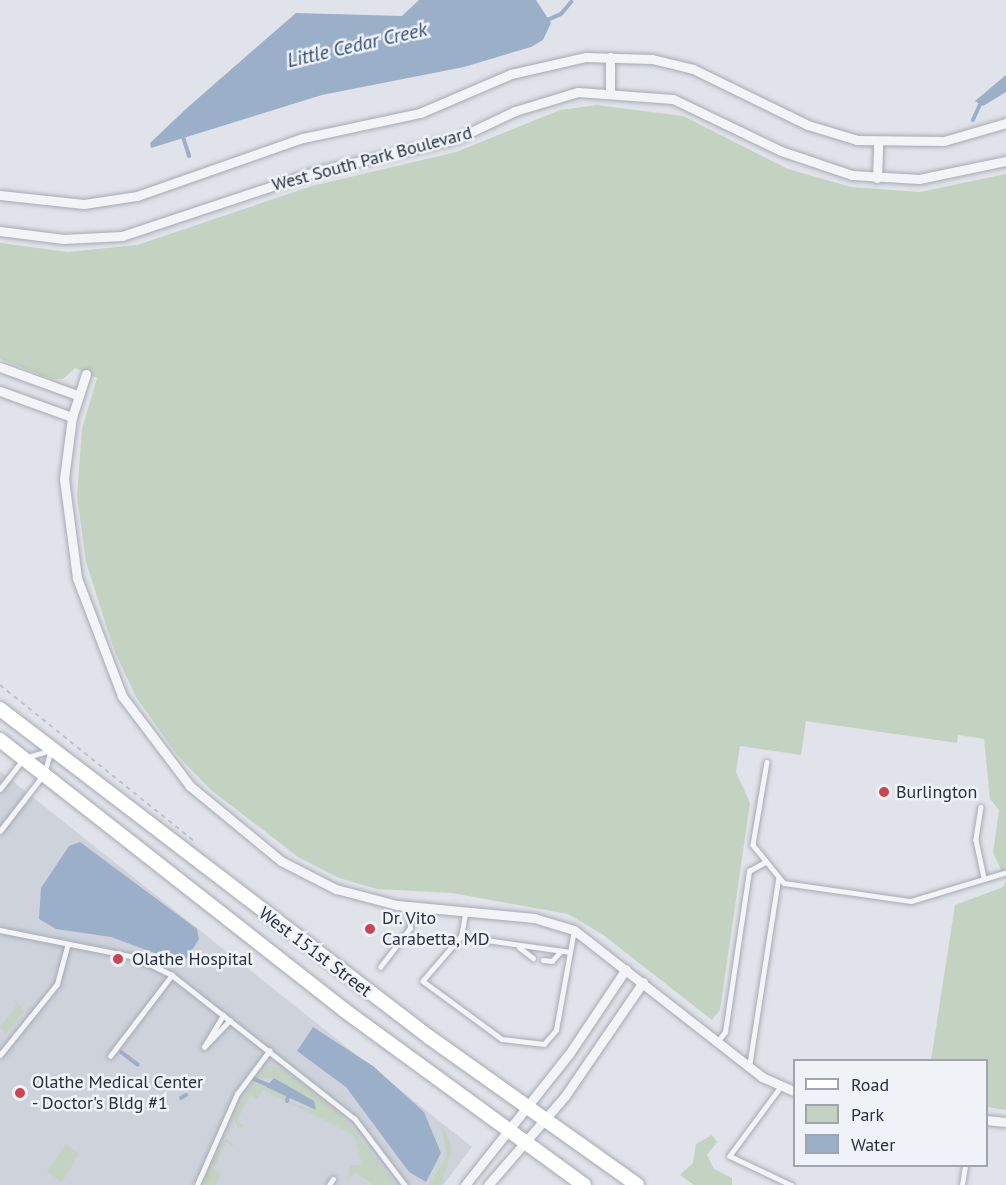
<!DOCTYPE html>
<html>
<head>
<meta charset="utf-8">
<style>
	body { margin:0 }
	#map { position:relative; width:1006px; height:1185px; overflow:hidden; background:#e0e3e9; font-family:"PT Sans",sans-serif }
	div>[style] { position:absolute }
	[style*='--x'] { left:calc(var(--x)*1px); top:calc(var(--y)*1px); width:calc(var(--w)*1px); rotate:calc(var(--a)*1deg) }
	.built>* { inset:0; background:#ced2db }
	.green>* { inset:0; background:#c4d3c1 }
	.water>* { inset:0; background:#9bafc9 }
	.stream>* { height:4px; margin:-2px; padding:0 2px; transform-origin:2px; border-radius:2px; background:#9bafc9 }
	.path>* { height:2px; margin-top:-1px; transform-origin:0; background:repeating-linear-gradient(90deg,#bec1c7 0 4.5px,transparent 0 9px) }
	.roads { filter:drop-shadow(0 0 2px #a5aab3) drop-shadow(0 0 2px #a5aab3) }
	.service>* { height:4.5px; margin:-2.25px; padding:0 2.25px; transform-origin:2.25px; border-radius:2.25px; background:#f3f4f7 }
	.minor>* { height:9px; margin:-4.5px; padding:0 4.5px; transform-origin:4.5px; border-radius:4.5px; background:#f3f4f7 }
	.secondary>* { height:14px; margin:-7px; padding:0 7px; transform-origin:7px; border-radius:7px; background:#fff }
	.dots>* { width:16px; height:16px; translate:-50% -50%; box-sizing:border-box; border:3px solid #eff2f6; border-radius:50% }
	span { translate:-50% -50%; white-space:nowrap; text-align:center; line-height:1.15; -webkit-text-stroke:5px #eff2f6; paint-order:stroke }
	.street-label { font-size:18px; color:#293040 }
	.poi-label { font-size:18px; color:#293040 }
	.left { translate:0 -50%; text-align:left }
	.water-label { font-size:20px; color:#334c74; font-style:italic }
	.legend { position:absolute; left:793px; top:1059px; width:195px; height:108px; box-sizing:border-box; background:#eff2f6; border:2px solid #a0a4ad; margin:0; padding:8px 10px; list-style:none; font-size:18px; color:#293040 }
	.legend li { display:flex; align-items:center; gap:12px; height:30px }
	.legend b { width:30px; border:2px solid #a0a4ad }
</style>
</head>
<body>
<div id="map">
	<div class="built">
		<i style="clip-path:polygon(0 771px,472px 1147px,443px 1185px,0 1185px)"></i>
	</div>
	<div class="green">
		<i style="clip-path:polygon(597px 105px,683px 116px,788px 169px,851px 187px,920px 192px,1006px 174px,1006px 1110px,987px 1107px,986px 1060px,931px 1060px,955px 905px,1003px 887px,1006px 880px,993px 853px,999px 810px,990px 799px,984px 739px,958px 735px,957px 743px,806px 721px,801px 755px,740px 746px,736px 772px,750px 803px,720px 1010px,712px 1020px,602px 934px,568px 914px,452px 893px,377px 889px,339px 878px,298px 857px,211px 790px,177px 755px,136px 697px,114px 650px,86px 562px,77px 496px,82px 429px,97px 378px,75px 368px,63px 379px,52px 379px,0 359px,0 243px,68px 252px,137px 245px,312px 186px,456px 152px,560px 110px)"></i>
		<i style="clip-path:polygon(13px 997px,24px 1011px,6px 1034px,0 1027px,17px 1005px)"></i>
		<i style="clip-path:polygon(267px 1066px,279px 1067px,341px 1115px,396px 1185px,374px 1185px,355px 1172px,348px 1179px,350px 1165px,360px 1165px,361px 1160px,354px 1135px,288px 1102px,316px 1110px,309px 1098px,274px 1078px,255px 1079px)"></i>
		<i style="clip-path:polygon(254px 1081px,287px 1097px,285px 1101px,263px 1090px,257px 1099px,250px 1095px,237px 1121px,245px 1127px,238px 1128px,233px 1117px)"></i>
		<i style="clip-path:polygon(441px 1125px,450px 1141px,451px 1153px,441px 1185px,428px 1185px,447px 1156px)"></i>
		<i style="clip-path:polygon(712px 1135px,717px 1142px,707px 1155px,714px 1169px,732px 1178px,732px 1185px,694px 1185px,680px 1175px,693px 1163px,696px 1144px)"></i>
		<i style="clip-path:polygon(226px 1138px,235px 1146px,226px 1143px,213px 1169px,221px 1174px,216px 1185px,205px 1185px,206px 1172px)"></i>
		<i style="clip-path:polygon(66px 1144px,79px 1154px,62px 1182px,48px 1172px,43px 1178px)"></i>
	</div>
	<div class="water">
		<i style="clip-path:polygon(419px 0,536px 0,551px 23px,543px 40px,531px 47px,464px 67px,322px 95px,151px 148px,150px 143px,187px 108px,296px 13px,402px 16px)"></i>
		<i style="clip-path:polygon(1006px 75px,1006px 92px,983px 106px,975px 101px)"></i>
		<i style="clip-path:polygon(80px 842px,197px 929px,199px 939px,187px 958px,176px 961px,111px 937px,56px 929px,39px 919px,41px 888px,69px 846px)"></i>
		<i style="clip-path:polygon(313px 1027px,373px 1066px,424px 1112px,441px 1153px,426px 1182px,409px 1172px,346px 1087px,297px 1051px)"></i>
		<i style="clip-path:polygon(274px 1078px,314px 1101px,316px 1110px,266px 1087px)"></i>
	</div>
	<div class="stream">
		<i style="--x:545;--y:21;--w:17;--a:-24"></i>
		<i style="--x:561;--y:14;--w:16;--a:-50"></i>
		<i style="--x:973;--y:120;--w:20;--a:-66"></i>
		<i style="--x:183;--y:137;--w:20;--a:72"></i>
		<i style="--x:121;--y:1052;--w:21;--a:37"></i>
		<i style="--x:254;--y:1079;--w:15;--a:23"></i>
		<i style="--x:181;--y:1098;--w:6;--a:-31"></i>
		<i style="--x:287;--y:1101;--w:4;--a:-76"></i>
	</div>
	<div class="path">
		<i style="--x:0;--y:685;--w:249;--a:38.8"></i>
	</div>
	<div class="roads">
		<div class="service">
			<i style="--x:767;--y:762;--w:84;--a:99.6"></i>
			<i style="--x:753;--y:845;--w:49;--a:50.8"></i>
			<i style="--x:784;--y:883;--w:128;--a:8.1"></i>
			<i style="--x:911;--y:901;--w:97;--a:-16.8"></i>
			<i style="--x:0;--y:789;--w:39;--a:-52"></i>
			<i style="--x:24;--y:758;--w:25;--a:-16"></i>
			<i style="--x:981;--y:807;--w:33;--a:99"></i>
			<i style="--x:976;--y:840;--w:39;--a:78"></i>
			<i style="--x:0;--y:831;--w:72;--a:-52.3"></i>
			<i style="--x:44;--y:774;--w:25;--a:-74"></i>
			<i style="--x:0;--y:930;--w:138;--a:11.3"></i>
			<i style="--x:135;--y:957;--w:41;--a:25.9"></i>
			<i style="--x:172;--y:975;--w:233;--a:38.2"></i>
			<i style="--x:355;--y:1119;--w:83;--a:52.9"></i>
			<i style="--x:461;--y:937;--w:27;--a:-80"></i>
			<i style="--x:519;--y:947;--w:18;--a:38"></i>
			<i style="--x:567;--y:952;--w:107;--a:-171.9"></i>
			<i style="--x:461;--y:937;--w:58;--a:130.8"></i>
			<i style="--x:423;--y:981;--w:98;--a:36.3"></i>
			<i style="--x:502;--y:1039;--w:42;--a:6.8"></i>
			<i style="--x:544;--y:1044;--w:18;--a:-49"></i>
			<i style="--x:556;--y:1030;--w:102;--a:-79.8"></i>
			<i style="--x:543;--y:960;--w:9;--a:6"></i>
			<i style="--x:552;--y:961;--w:13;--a:-48"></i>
			<i style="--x:380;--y:967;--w:49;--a:-52.4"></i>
			<i style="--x:410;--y:928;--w:23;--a:-92"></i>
			<i style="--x:717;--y:1042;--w:13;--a:-51"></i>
			<i style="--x:725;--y:1032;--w:163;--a:-81.5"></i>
			<i style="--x:749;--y:871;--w:18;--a:-29"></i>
			<i style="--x:204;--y:1047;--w:37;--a:-46"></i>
			<i style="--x:204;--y:1047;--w:37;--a:-59"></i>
			<i style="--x:0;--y:1055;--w:91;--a:-51.2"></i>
			<i style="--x:57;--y:984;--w:39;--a:-75"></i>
			<i style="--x:110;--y:1056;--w:102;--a:-52.6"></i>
			<i style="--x:749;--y:1067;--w:190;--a:-81.2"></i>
			<i style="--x:781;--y:1087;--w:86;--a:126.5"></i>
			<i style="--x:730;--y:1156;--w:68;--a:25.4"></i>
			<i style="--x:197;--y:1185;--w:99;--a:-66.3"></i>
			<i style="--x:237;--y:1094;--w:54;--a:-53.3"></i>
			<i style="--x:329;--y:1185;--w:7;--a:-56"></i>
			<i style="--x:962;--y:1185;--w:19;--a:-81"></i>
		</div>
		<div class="minor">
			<i style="--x:610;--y:57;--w:35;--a:90"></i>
			<i style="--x:877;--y:178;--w:36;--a:-88"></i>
			<i style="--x:0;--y:195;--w:84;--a:6.1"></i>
			<i style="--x:84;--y:204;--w:54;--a:-8.6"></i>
			<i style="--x:137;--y:196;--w:176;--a:-19.3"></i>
			<i style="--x:303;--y:138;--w:120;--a:-12.1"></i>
			<i style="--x:420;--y:113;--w:99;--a:-23.2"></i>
			<i style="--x:511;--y:74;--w:77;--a:-12.8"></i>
			<i style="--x:586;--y:57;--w:66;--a:1.7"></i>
			<i style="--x:652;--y:59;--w:42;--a:13.7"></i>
			<i style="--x:693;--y:69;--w:128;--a:26"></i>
			<i style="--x:808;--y:125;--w:51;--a:17"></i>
			<i style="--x:857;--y:140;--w:87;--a:0.7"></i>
			<i style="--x:944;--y:141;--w:65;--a:-16.2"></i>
			<i style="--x:0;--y:231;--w:64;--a:7.2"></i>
			<i style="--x:63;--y:239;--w:59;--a:-2.9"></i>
			<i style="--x:122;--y:236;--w:202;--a:-18.4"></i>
			<i style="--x:314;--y:172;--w:146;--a:-13.1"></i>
			<i style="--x:456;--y:139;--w:65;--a:-25.4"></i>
			<i style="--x:515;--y:111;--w:66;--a:-16.8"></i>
			<i style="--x:578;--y:92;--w:95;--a:4.2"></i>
			<i style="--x:673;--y:99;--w:120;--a:25.7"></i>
			<i style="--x:781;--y:151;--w:75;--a:18.7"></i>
			<i style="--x:852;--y:175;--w:67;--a:3.4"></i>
			<i style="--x:919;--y:179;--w:89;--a:-11.7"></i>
			<i style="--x:0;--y:367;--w:82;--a:20"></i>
			<i style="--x:86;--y:374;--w:45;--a:108"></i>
			<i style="--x:72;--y:417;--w:63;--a:97.4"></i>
			<i style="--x:64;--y:479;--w:100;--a:82.5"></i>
			<i style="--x:77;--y:578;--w:126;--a:69.1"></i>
			<i style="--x:122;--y:696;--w:113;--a:52.9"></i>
			<i style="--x:190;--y:786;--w:118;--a:39.5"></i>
			<i style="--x:281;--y:861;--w:62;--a:27"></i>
			<i style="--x:336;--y:889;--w:63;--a:14.7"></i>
			<i style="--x:397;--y:905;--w:138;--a:5.4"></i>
			<i style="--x:534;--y:918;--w:42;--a:16.7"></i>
			<i style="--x:574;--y:930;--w:239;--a:38"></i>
			<i style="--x:762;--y:1077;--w:35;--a:24"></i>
			<i style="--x:0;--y:391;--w:77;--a:19.9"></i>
			<i style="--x:986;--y:1120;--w:20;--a:6"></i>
			<i style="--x:465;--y:1185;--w:167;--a:-51.6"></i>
			<i style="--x:569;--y:1054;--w:102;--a:-56.2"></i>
			<i style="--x:488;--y:1185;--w:118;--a:-49.1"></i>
			<i style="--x:565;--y:1096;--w:138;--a:-55.6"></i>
		</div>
		<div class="secondary">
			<i style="--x:0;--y:709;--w:540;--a:37.4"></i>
			<i style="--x:429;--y:1037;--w:255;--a:35.4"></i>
			<i style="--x:0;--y:740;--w:437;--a:38.1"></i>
			<i style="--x:344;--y:1010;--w:297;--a:36.1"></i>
		</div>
	</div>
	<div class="dots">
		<i style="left:884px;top:792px;background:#cd4552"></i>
		<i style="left:370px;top:929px;background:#cd4552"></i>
		<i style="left:118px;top:959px;background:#cd4552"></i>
		<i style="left:20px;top:1093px;background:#cd4552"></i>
	</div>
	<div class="street-label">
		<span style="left:372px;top:159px;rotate:-15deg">West South Park Boulevard</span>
		<span style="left:315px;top:952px;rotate:37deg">West 151st Street</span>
	</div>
	<div class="poi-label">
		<span class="left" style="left:896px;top:792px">Burlington</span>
		<span class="left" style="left:382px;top:929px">Dr. Vito<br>Carabetta, MD</span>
		<span class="left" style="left:132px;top:959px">Olathe Hospital</span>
		<span class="left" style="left:32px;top:1093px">Olathe Medical Center<br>- Doctor's Bldg #1</span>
	</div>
	<div class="water-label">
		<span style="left:357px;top:45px;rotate:-13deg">Little Cedar Creek</span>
	</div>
	<ul class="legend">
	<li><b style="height:8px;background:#fff"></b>Road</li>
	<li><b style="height:16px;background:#c4d3c1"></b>Park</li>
	<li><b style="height:16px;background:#9bafc9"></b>Water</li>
	</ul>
</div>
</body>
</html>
